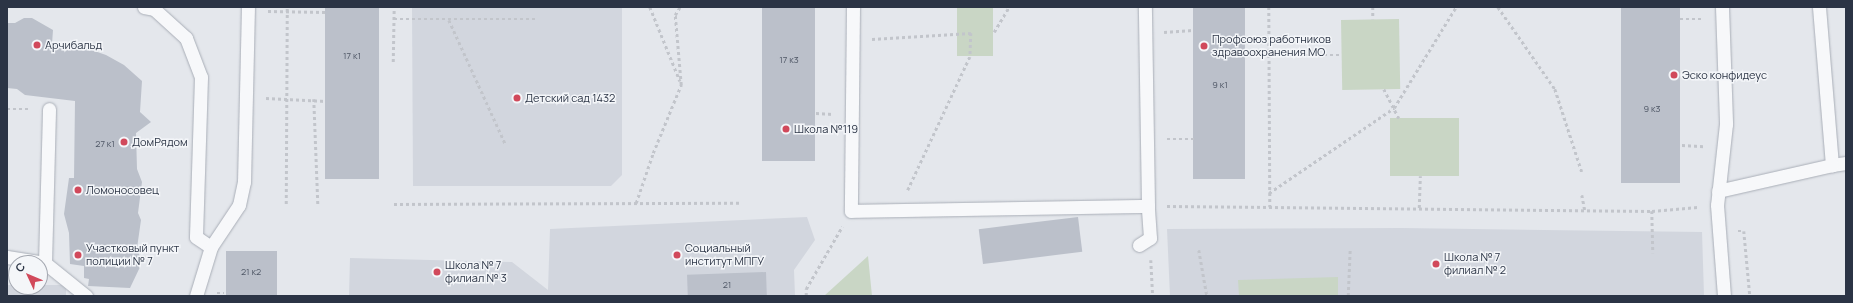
<!DOCTYPE html>
<html>
<head>
<meta charset="utf-8">
<style>
	body { margin:0 }
	#map { position:relative; width:1853px; height:303px; overflow:hidden; background:#e4e7ec; font-family:Manrope,sans-serif }
	div>[style] { position:absolute }
	[style*='--x'] { left:calc(var(--x)*1px); top:calc(var(--y)*1px); width:calc(var(--w)*1px); rotate:calc(var(--a)*1deg) }
	.built>* { inset:0; background:#d2d6de; transform-origin:0 0 }
	.green>* { inset:0; background:#c9d6c5; transform-origin:0 0 }
	.building>* { inset:0; background:#bbc0ca; transform-origin:0 0 }
	.path>* { height:2.5px; margin-top:-1.25px; transform-origin:0; background:repeating-linear-gradient(90deg,#c2c5cb 0 3px,transparent 0 6px) }
	.roads { filter:drop-shadow(0 0 1px #a9aeb7) drop-shadow(0 0 1px #a9aeb7) }
	.service>* { height:13px; margin:-6.5px; padding:0 6.5px; transform-origin:6.5px; border-radius:6.5px; background:#f7f8fa }
	.dots>* { width:11px; height:11px; translate:-50% -50%; box-sizing:border-box; border:2px solid #f4f6f9; border-radius:50% }
	span { translate:-50% -50%; white-space:nowrap; text-align:center; line-height:1.15; -webkit-text-stroke:3px #f4f6f9; paint-order:stroke }
	.number-label { font-size:9px; color:#4f5766 }
	.number-label span { -webkit-text-stroke-width:0 }
	.poi-label { font-size:11px; color:#2b3445 }
	.left { translate:0 -50%; text-align:left }
	.frame { position:absolute; inset:0; border:8px solid #2b3445; pointer-events:none }
	.north { position:absolute; left:8px; top:255px; width:40px; height:40px; box-sizing:border-box; background:#f4f6f9; border:1px solid #a4a8b1; border-radius:50%; rotate:314deg; font-size:11px; font-weight:700; line-height:16px; text-align:center; color:#2b3445 }
	.north::after { content:''; display:block; margin:auto; width:14px; height:18px; background:#d1495b; clip-path:polygon(50% 0,100% 100%,50% 72%,0 100%) }
</style>
</head>
<body>
<div id="map">
	<div class="built">
		<i style="clip-path:polygon(412px 7px,622px 7px,622px 175px,611px 186px,413px 186px)"></i>
		<i style="clip-path:polygon(807px 217px,815px 240px,794px 270px,795px 296px,349px 296px,350px 258px,512px 262px,548px 290px,550px 229px)"></i>
		<i style="clip-path:polygon(1402px 228px,1702px 232px,1704px 296px,1170px 296px,1167px 229px)"></i>
		<i style="left:7px;top:285px;width:59px;height:11px"></i>
	</div>
	<div class="green">
		<i style="left:957px;top:7px;width:36px;height:49px"></i>
		<i style="left:1399px;top:19px;width:70px;height:58px;rotate:89deg"></i>
		<i style="left:1459px;top:118px;width:58px;height:69px;rotate:90deg"></i>
		<i style="clip-path:polygon(868px 256px,872px 296px,824px 296px)"></i>
		<i style="clip-path:polygon(1338px 277px,1338px 296px,1239px 296px,1238px 280px)"></i>
	</div>
	<div class="building">
		<i style="left:325px;top:7px;width:54px;height:172px"></i>
		<i style="left:762px;top:7px;width:53px;height:154px"></i>
		<i style="left:1193px;top:7px;width:52px;height:172px"></i>
		<i style="left:1621px;top:7px;width:59px;height:176px"></i>
		<i style="clip-path:polygon(24px 18px,32px 18px,53px 30px,52px 44px,80px 46px,106px 55px,124px 65px,142px 81px,140px 112px,151px 122px,136px 133px,137px 169px,142px 182px,138px 213px,141px 220px,137px 248px,140px 257px,140px 267px,130px 288px,88px 286px,89px 279px,84px 278px,84px 266px,70px 264px,69px 233px,64px 214px,69px 178px,74px 178px,75px 101px,25px 95px,17px 89px,7px 88px,7px 23px,15px 23px)"></i>
		<i style="left:1078px;top:217px;width:35px;height:100px;rotate:83deg"></i>
		<i style="left:277px;top:251px;width:45px;height:51px;rotate:90deg"></i>
		<i style="left:766px;top:272px;width:24px;height:79px;rotate:88deg"></i>
	</div>
	<div class="path">
		<i style="--x:650;--y:7;--w:80;--a:67.9"></i>
		<i style="--x:1269;--y:7;--w:200;--a:89.7"></i>
		<i style="--x:1373;--y:7;--w:12;--a:90"></i>
		<i style="--x:1498;--y:7;--w:100;--a:55.2"></i>
		<i style="--x:1555;--y:89;--w:87;--a:72"></i>
		<i style="--x:268;--y:11;--w:57;--a:1"></i>
		<i style="--x:394;--y:19;--w:141;--a:0"></i>
		<i style="--x:1680;--y:19;--w:22;--a:0"></i>
		<i style="--x:449;--y:20;--w:137;--a:65.5"></i>
		<i style="--x:994;--y:32;--w:29;--a:-59"></i>
		<i style="--x:1164;--y:32;--w:29;--a:-4"></i>
		<i style="--x:872;--y:39;--w:99;--a:-3.5"></i>
		<i style="--x:971;--y:33;--w:24;--a:92"></i>
		<i style="--x:970;--y:57;--w:147;--a:115"></i>
		<i style="--x:1270;--y:55;--w:72;--a:0"></i>
		<i style="--x:393;--y:62;--w:55;--a:-89"></i>
		<i style="--x:1681;--y:73;--w:23;--a:0"></i>
		<i style="--x:1384;--y:89;--w:33;--a:63"></i>
		<i style="--x:266;--y:98;--w:60;--a:2.9"></i>
		<i style="--x:314;--y:99;--w:105;--a:87.8"></i>
		<i style="--x:7;--y:109;--w:23;--a:0"></i>
		<i style="--x:816;--y:113;--w:17;--a:3"></i>
		<i style="--x:1167;--y:139;--w:27;--a:0"></i>
		<i style="--x:1682;--y:145;--w:22;--a:3"></i>
		<i style="--x:1269;--y:193;--w:151;--a:-34.2"></i>
		<i style="--x:1394;--y:108;--w:119;--a:-58.5"></i>
		<i style="--x:1582;--y:195;--w:15;--a:79"></i>
		<i style="--x:636;--y:203;--w:53;--a:-71.2"></i>
		<i style="--x:653;--y:153;--w:74;--a:-67.6"></i>
		<i style="--x:681;--y:85;--w:70;--a:-94.9"></i>
		<i style="--x:675;--y:15;--w:9;--a:-58"></i>
		<i style="--x:286;--y:204;--w:197;--a:-89.7"></i>
		<i style="--x:394;--y:204;--w:347;--a:-0.2"></i>
		<i style="--x:1167;--y:206;--w:485;--a:0.6"></i>
		<i style="--x:1652;--y:211;--w:46;--a:-5"></i>
		<i style="--x:1419;--y:208;--w:32;--a:-88"></i>
		<i style="--x:1652;--y:211;--w:42;--a:88.6"></i>
		<i style="--x:1738;--y:231;--w:6;--a:0"></i>
		<i style="--x:1744;--y:231;--w:65;--a:84.7"></i>
		<i style="--x:1199;--y:250;--w:47;--a:80.1"></i>
		<i style="--x:1151;--y:260;--w:36;--a:87"></i>
		<i style="--x:217;--y:293;--w:7;--a:0"></i>
		<i style="--x:806;--y:296;--w:7;--a:-90"></i>
		<i style="--x:806;--y:289;--w:72;--a:-59.9"></i>
		<i style="--x:1348;--y:296;--w:47;--a:-87.6"></i>
	</div>
	<div class="roads">
		<div class="service">
			<i style="--x:144;--y:7;--w:10;--a:11"></i>
			<i style="--x:154;--y:9;--w:43;--a:42.2"></i>
			<i style="--x:186;--y:38;--w:42;--a:69"></i>
			<i style="--x:201;--y:77;--w:160;--a:91.8"></i>
			<i style="--x:196;--y:237;--w:18;--a:34"></i>
			<i style="--x:853;--y:7;--w:204;--a:90.6"></i>
			<i style="--x:851;--y:211;--w:297;--a:-1"></i>
			<i style="--x:1148;--y:206;--w:199;--a:-90.9"></i>
			<i style="--x:1722;--y:7;--w:117;--a:88"></i>
			<i style="--x:1726;--y:124;--w:81;--a:96.3"></i>
			<i style="--x:1717;--y:205;--w:91;--a:85.6"></i>
			<i style="--x:1819;--y:7;--w:159;--a:85.3"></i>
			<i style="--x:1832;--y:165;--w:14;--a:-8"></i>
			<i style="--x:1718;--y:191;--w:117;--a:-12.8"></i>
			<i style="--x:1139;--y:245;--w:13;--a:-32"></i>
			<i style="--x:1150;--y:238;--w:32;--a:-94"></i>
			<i style="--x:7;--y:257;--w:38;--a:9"></i>
			<i style="--x:45;--y:263;--w:53;--a:38.8"></i>
			<i style="--x:45;--y:263;--w:154;--a:-88.5"></i>
			<i style="--x:196;--y:296;--w:51;--a:-73"></i>
			<i style="--x:211;--y:247;--w:50;--a:-56.3"></i>
			<i style="--x:239;--y:205;--w:24;--a:-78"></i>
			<i style="--x:244;--y:182;--w:175;--a:-88.7"></i>
		</div>
	</div>
	<div class="dots">
		<i style="left:37px;top:45px;background:#d1495b"></i>
		<i style="left:1204px;top:46px;background:#d1495b"></i>
		<i style="left:1674px;top:75px;background:#d1495b"></i>
		<i style="left:517px;top:98px;background:#d1495b"></i>
		<i style="left:786px;top:129px;background:#d1495b"></i>
		<i style="left:124px;top:142px;background:#d1495b"></i>
		<i style="left:78px;top:190px;background:#d1495b"></i>
		<i style="left:78px;top:255px;background:#d1495b"></i>
		<i style="left:677px;top:255px;background:#d1495b"></i>
		<i style="left:1436px;top:264px;background:#d1495b"></i>
		<i style="left:437px;top:272px;background:#d1495b"></i>
	</div>
	<div class="number-label">
		<span style="left:352px;top:56px">17 к1</span>
		<span style="left:789px;top:60px">17 к3</span>
		<span style="left:1220px;top:85px">9 к1</span>
		<span style="left:1652px;top:109px">9 к3</span>
		<span style="left:105px;top:144px">27 к1</span>
		<span style="left:251px;top:272px">21 к2</span>
		<span style="left:727px;top:285px">21</span>
	</div>
	<div class="poi-label">
		<span class="left" style="left:1212px;top:46px">Профсоюз работников<br>здравоохранения МО</span>
		<span class="left" style="left:45px;top:45px">Арчибальд</span>
		<span class="left" style="left:1682px;top:75px">Эско конфидеус</span>
		<span class="left" style="left:525px;top:98px">Детский сад 1432</span>
		<span class="left" style="left:794px;top:129px">Школа №119</span>
		<span class="left" style="left:132px;top:142px">ДомРядом</span>
		<span class="left" style="left:86px;top:190px">Ломоносовец</span>
		<span class="left" style="left:86px;top:255px">Участковый пункт<br>полиции № 7</span>
		<span class="left" style="left:685px;top:255px">Социальный<br>институт МПГУ</span>
		<span class="left" style="left:1444px;top:264px">Школа № 7<br>филиал № 2</span>
		<span class="left" style="left:445px;top:272px">Школа № 7<br>филиал № 3</span>
	</div>
	<div class="frame"></div>
	<div class="north">С</div>
</div>
</body>
</html>
